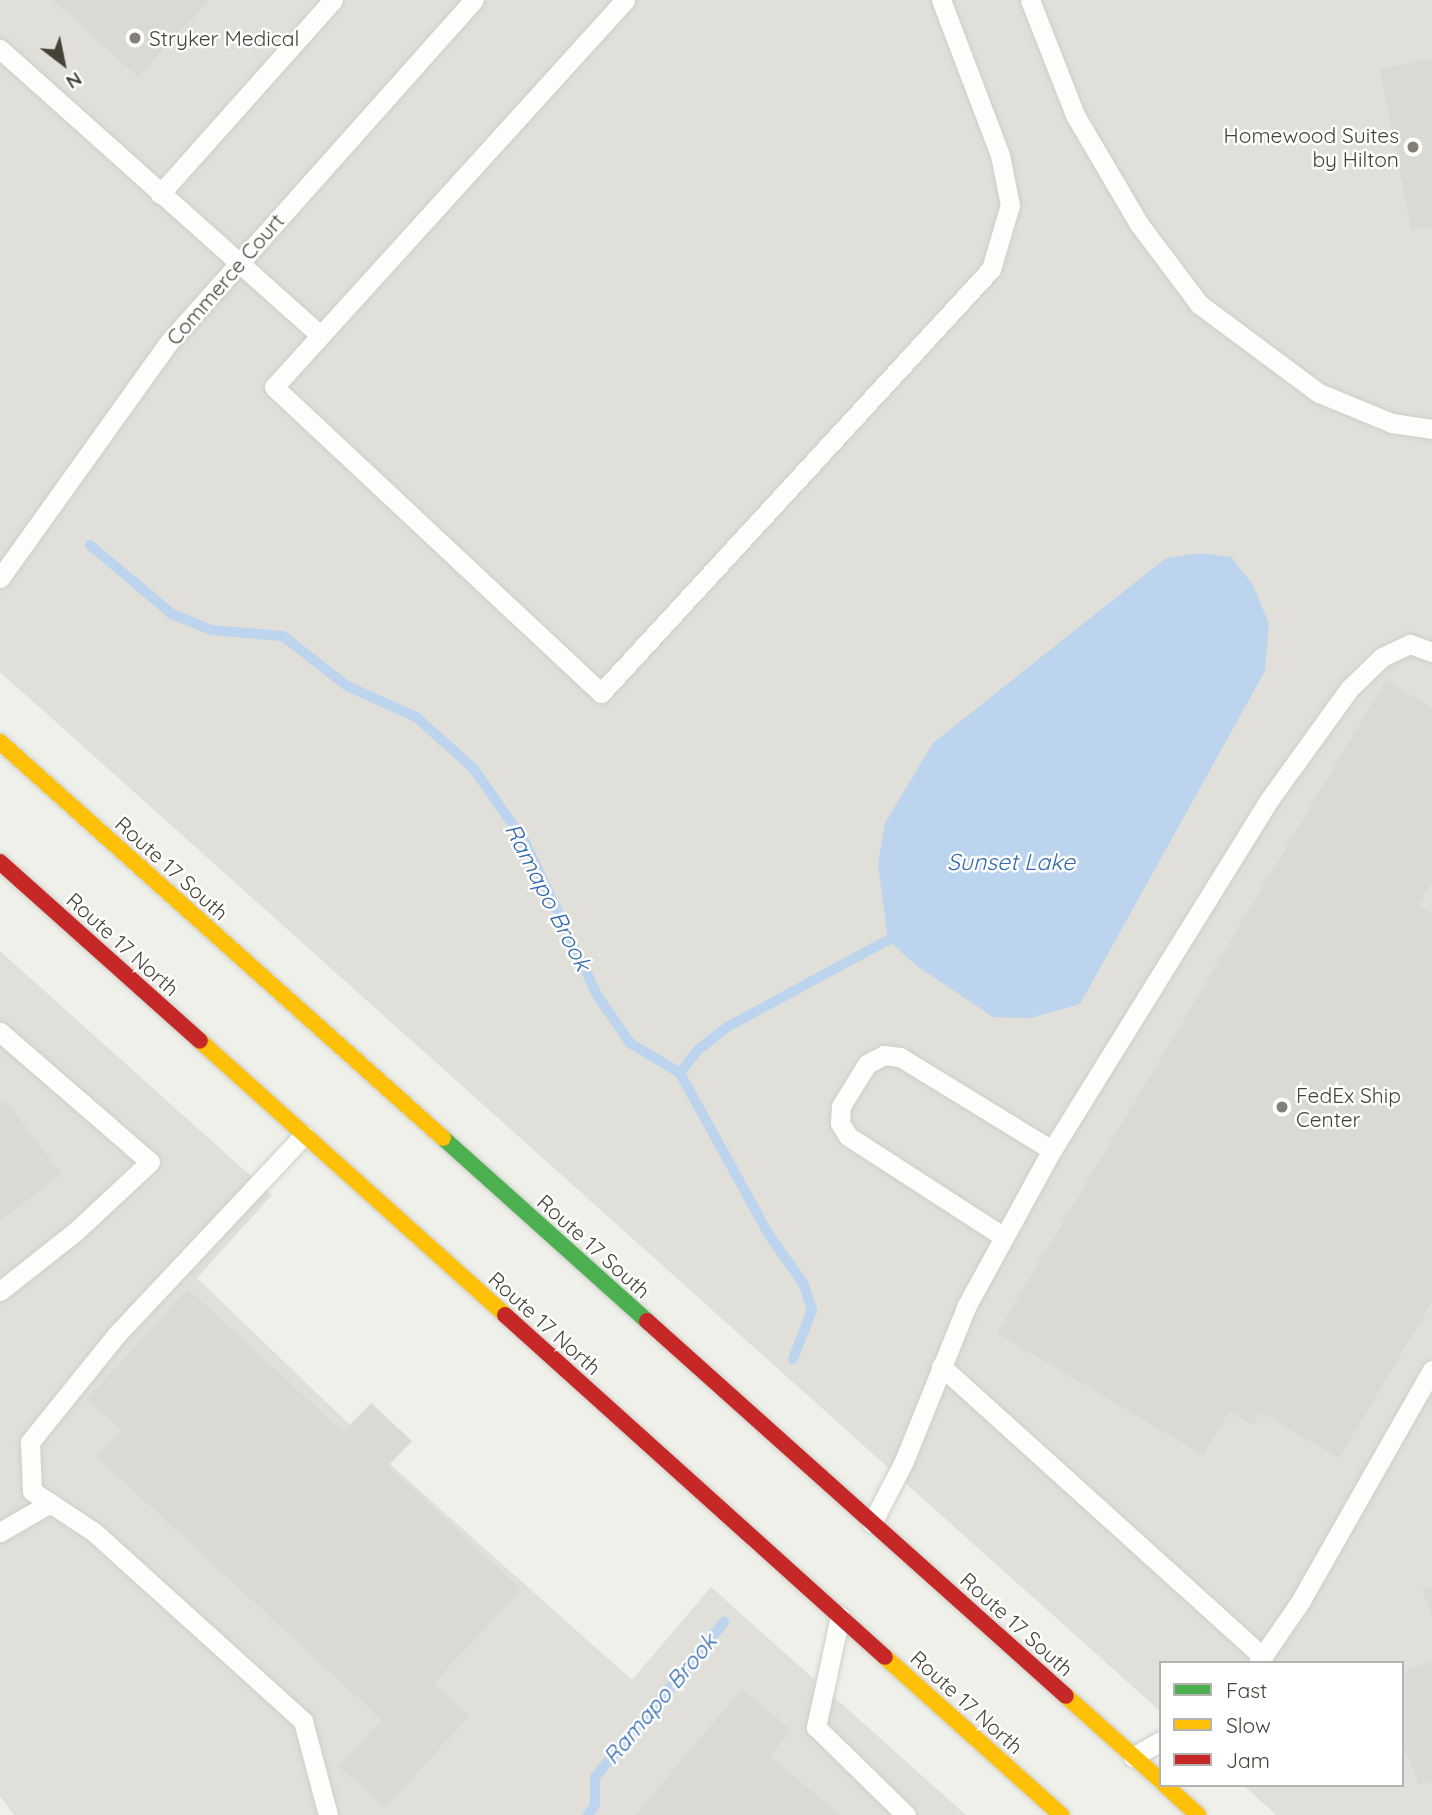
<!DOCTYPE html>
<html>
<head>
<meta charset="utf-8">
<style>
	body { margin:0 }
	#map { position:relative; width:1432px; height:1815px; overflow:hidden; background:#f0f0eb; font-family:Quicksand,sans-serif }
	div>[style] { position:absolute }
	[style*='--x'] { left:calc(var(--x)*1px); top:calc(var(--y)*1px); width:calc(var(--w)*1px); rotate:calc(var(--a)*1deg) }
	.industrial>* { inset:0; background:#e0dfd9 }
	.parking>* { inset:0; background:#e0dfdb }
	.water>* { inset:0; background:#bcd4ed }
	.stream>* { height:10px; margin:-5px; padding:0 5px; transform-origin:5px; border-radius:5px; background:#bcd4ed }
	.building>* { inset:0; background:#dad9d3 }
	.roads { filter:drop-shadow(0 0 2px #cecec8) drop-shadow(0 0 2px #cecec8) }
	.lane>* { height:19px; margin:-9.5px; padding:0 9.5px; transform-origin:9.5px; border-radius:9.5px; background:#fdfdfc }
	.fast>* { height:16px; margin:-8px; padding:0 8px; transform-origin:8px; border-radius:8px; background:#4caf50 }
	.slow>* { height:16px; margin:-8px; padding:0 8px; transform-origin:8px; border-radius:8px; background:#ffc107 }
	.jam>* { height:16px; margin:-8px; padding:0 8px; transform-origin:8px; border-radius:8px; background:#c62828 }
	.dots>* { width:19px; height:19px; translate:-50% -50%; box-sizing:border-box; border:4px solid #fff; border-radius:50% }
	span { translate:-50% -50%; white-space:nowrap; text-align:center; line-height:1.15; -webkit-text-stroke:5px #fff; paint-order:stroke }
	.poi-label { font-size:21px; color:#474237 }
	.left { translate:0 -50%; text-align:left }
	.right { translate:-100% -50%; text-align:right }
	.street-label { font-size:21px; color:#474237 }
	.water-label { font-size:23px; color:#336bb0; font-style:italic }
	.legend { position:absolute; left:1159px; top:1661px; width:245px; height:126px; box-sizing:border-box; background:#fff; border:2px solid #b5b3af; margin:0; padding:9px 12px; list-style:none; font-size:21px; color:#474237 }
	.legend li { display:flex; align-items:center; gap:14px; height:35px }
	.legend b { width:35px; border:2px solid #b5b3af }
	.north { position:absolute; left:28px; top:28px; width:70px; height:70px; -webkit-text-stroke:5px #fff; paint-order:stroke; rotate:148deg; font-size:19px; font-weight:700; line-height:28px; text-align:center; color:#474237 }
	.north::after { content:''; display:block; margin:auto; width:24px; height:32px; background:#474237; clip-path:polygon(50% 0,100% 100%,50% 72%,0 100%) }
</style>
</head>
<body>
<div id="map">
	<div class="industrial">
		<i style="clip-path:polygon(0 0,1432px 0,1432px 1815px,1276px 1815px,1243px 1785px,1402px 1785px,1402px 1663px,1161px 1663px,1161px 1712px,0 672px)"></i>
		<i style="clip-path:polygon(0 951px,272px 1195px,197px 1278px,400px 1473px,632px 1680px,711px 1587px,966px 1815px,14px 1815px,0 1796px)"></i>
	</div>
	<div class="parking">
		<i style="clip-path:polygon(568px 0,990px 0,1054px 150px,1035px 262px,606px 738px,210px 410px)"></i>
	</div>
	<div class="water">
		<i style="clip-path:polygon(1200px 553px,1231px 557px,1253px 585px,1269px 624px,1265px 671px,1080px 1004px,1031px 1018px,993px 1017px,917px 966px,888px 940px,878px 864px,885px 823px,933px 743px,1166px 558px)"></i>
	</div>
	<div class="stream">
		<i style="--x:90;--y:545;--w:107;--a:40.1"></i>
		<i style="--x:172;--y:614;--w:42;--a:22.3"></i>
		<i style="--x:211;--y:630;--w:72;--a:4.8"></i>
		<i style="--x:283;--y:636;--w:81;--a:38"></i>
		<i style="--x:347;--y:686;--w:76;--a:24.2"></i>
		<i style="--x:416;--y:717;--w:76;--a:41.8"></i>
		<i style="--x:473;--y:768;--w:90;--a:54.9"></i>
		<i style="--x:525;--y:842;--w:169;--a:64.8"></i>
		<i style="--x:597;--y:995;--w:58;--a:55.5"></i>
		<i style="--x:630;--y:1043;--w:58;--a:31"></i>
		<i style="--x:793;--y:1359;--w:53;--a:-68.8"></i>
		<i style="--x:812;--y:1310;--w:28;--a:-108"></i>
		<i style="--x:803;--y:1283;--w:59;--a:-125.3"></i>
		<i style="--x:769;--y:1235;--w:185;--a:-118.8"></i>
		<i style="--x:680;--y:1073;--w:29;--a:-52"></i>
		<i style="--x:698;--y:1050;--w:39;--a:-38"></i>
		<i style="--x:729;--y:1026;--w:181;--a:-28.4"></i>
		<i style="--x:588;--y:1815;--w:12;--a:-55"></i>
		<i style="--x:595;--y:1805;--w:28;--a:-90"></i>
		<i style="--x:595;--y:1777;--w:202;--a:-50.2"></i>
	</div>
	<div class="building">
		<i style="clip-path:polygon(53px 0,209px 0,138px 77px)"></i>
		<i style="clip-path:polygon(1432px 59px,1432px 226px,1411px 230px,1380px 69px)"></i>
		<i style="clip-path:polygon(1386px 680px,1432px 708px,1432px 881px,1418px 905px,1432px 913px,1432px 1302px,1339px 1458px,1260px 1412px,1253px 1425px,1229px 1411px,1203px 1455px,997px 1333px)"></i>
		<i style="clip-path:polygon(6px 1101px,61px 1174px,0 1221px,0 1106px)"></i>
		<i style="clip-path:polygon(188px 1289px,343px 1432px,371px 1403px,412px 1441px,388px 1466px,521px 1589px,434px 1683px,469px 1716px,385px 1808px,339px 1766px,382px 1720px,97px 1457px,121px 1430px,87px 1399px)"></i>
		<i style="clip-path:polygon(1432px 1585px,1432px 1615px,1422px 1590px)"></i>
		<i style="clip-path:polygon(1432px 1661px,1432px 1780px,1419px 1785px,1402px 1742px,1402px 1673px)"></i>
		<i style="clip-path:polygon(742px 1689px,791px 1730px,770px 1756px,840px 1815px,636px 1815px)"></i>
	</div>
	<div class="roads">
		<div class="lane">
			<i style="--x:625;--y:0;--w:522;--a:132.21"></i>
			<i style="--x:274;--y:387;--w:448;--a:43.1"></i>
			<i style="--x:601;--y:693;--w:576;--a:-47.39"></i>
			<i style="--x:991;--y:269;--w:67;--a:-73.5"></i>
			<i style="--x:1010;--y:205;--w:51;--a:-101.3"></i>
			<i style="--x:1000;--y:155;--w:166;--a:-110.8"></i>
			<i style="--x:1030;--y:0;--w:123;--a:68.6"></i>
			<i style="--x:1075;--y:115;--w:126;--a:59.6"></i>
			<i style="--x:1139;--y:224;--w:100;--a:53.1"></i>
			<i style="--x:1199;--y:304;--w:149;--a:36.6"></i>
			<i style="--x:1319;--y:393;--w:79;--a:22.3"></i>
			<i style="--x:1392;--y:423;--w:40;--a:8.5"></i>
			<i style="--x:0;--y:49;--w:429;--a:41.8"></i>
			<i style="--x:160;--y:194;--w:260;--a:-48.3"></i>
			<i style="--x:0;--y:578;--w:290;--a:-54.4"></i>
			<i style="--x:169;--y:342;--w:458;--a:-48.3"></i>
			<i style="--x:0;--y:1032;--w:198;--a:40.9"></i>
			<i style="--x:150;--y:1162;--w:101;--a:137"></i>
			<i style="--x:76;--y:1231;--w:97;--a:141.7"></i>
			<i style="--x:304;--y:1135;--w:273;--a:133.2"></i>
			<i style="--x:117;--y:1334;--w:139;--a:128.9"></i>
			<i style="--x:30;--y:1442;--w:49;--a:87.7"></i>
			<i style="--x:32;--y:1491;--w:74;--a:33.5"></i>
			<i style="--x:94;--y:1532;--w:282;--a:42.1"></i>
			<i style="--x:303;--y:1721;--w:97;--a:75.1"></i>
			<i style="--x:1004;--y:1237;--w:186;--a:-147.1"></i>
			<i style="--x:848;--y:1136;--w:15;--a:-122"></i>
			<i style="--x:840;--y:1123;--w:17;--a:-87"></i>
			<i style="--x:841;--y:1106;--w:49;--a:-58.2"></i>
			<i style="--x:867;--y:1064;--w:19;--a:-28"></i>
			<i style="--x:884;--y:1055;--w:16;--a:7"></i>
			<i style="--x:900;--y:1057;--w:178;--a:31.5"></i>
			<i style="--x:941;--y:1366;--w:434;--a:42.1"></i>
			<i style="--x:872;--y:1523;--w:70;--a:-62.7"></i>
			<i style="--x:904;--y:1461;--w:168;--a:-68"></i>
			<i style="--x:967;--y:1305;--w:177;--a:-61.3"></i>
			<i style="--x:1052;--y:1150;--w:412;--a:-58.2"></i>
			<i style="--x:1269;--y:800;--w:137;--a:-54.2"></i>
			<i style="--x:1349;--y:689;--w:46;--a:-44.1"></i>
			<i style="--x:1382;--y:657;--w:31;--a:-25"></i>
			<i style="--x:1410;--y:644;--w:23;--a:20"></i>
			<i style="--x:0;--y:1532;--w:58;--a:-30.1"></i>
			<i style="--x:840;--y:1616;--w:114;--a:102.2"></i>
			<i style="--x:816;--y:1727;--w:126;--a:44.4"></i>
			<i style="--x:1258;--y:1663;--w:74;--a:-55.5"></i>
			<i style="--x:1300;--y:1602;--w:267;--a:-60.4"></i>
			<i style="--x:1133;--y:1757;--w:32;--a:-30"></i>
		</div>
		<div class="fast">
			<i style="--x:443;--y:1138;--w:274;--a:41.9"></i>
		</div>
		<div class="slow">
			<i style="--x:0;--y:742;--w:594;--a:41.79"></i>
			<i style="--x:200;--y:1041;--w:410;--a:41.9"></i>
			<i style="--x:885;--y:1657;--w:237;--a:41.9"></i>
			<i style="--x:1066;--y:1696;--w:127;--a:41.8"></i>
			<i style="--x:1165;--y:1785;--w:45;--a:42.3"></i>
		</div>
		<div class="jam">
			<i style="--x:0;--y:862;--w:268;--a:41.8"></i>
			<i style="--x:505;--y:1315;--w:511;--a:41.99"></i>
			<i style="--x:647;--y:1321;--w:562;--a:41.83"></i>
		</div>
	</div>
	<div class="dots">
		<i style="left:135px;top:38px;background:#827f76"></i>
		<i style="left:1413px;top:147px;background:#827f76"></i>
		<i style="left:1282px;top:1107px;background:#827f76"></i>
	</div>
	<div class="poi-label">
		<span class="left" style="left:149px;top:38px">Stryker Medical</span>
		<span class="right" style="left:1399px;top:147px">Homewood Suites<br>by Hilton</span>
		<span class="left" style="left:1296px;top:1107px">FedEx Ship<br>Center</span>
	</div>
	<div class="street-label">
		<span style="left:225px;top:279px;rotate:-49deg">Commerce Court</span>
		<span style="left:172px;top:868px;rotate:42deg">Route 17 South</span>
		<span style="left:123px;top:944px;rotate:42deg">Route 17 North</span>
		<span style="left:594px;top:1246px;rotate:42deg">Route 17 South</span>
		<span style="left:545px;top:1323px;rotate:42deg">Route 17 North</span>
		<span style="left:1017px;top:1624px;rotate:42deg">Route 17 South</span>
		<span style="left:967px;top:1702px;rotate:42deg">Route 17 North</span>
	</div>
	<div class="water-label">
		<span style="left:1011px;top:862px">Sunset Lake</span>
		<span style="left:548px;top:897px;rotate:63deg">Ramapo Brook</span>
		<span style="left:660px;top:1699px;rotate:-50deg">Ramapo Brook</span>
	</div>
	<ul class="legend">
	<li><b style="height:9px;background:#4caf50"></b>Fast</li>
	<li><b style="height:9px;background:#ffc107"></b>Slow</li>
	<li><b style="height:9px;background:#c62828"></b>Jam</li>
	</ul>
	<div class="north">N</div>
</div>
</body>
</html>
